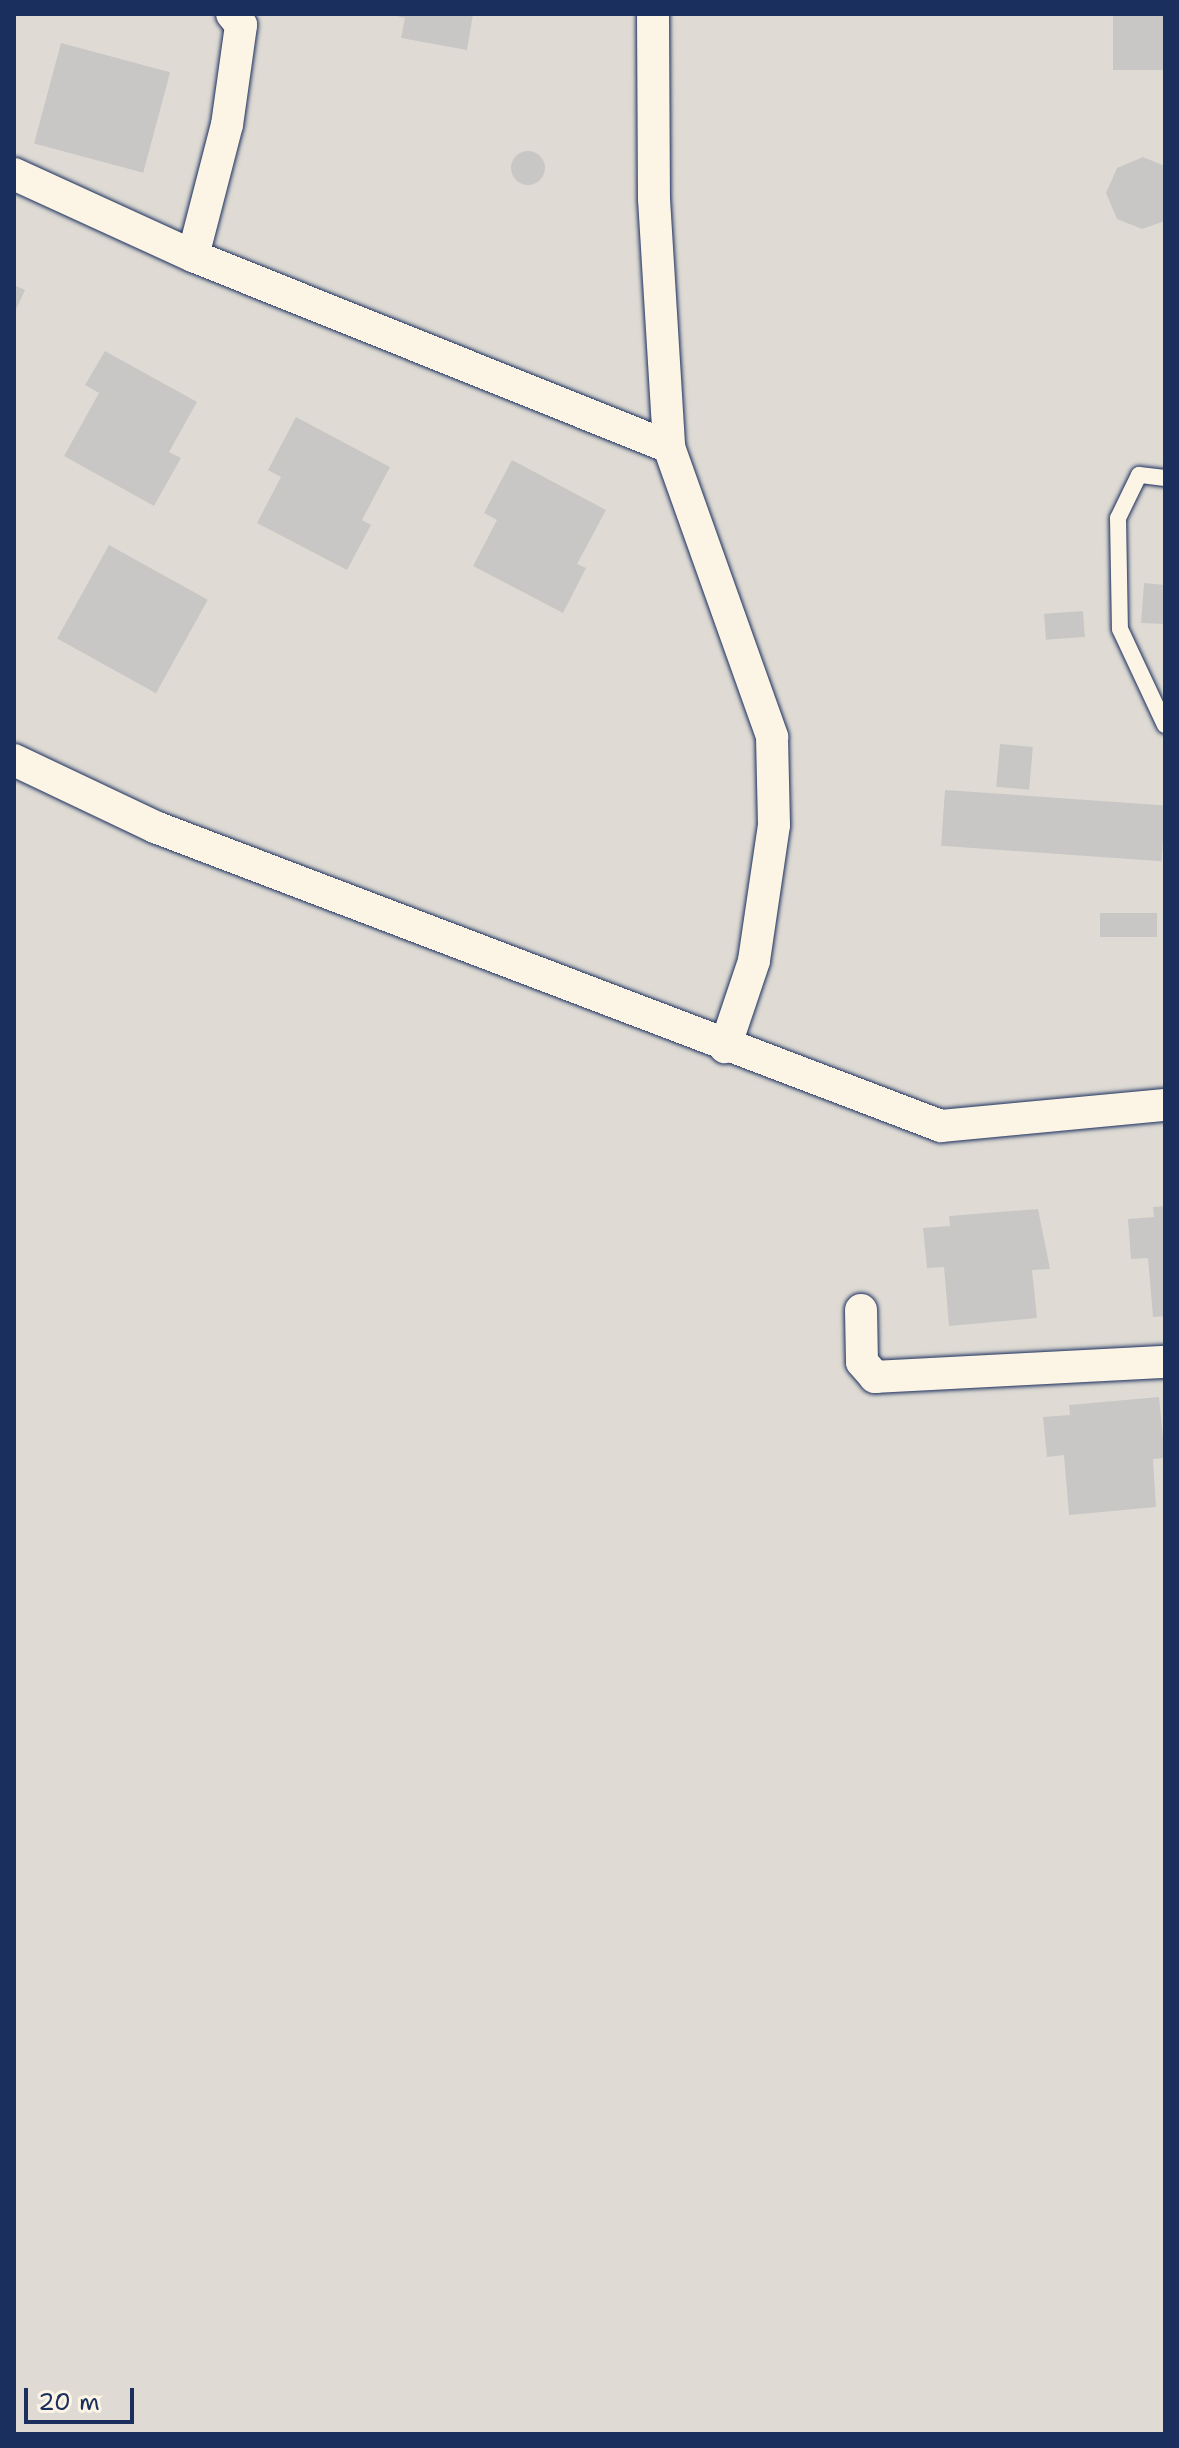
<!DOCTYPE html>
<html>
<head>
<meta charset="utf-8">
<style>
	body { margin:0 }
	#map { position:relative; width:1179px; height:2448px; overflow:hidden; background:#fcf5e5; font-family:"Shantell Sans",sans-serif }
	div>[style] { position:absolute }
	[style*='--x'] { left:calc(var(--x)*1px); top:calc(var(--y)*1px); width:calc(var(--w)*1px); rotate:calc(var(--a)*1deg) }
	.green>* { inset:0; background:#dfdbd4; transform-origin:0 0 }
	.building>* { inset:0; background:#c8c7c6; transform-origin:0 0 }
	.round { border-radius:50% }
	.roads { filter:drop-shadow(0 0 2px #1b2f5e) drop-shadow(0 0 2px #1b2f5e) }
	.lane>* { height:16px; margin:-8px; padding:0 8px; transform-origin:8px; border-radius:8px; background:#fcf5e5 }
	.street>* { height:32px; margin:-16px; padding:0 16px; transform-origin:16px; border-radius:16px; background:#fcf5e5 }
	span { translate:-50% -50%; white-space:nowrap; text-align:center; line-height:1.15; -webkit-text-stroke:8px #fcf5e5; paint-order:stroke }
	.frame { position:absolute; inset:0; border:16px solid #1b2f5e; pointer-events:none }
	.scale { position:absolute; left:24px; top:2388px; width:110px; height:36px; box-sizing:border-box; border:4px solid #1b2f5e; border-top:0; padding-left:10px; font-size:24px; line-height:28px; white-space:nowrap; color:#1b2f5e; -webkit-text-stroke:6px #fcf5e5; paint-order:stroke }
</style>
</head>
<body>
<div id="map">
	<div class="green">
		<i style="left:14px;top:14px;width:1151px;height:2420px"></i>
	</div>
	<div class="building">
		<i style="clip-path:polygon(388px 14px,473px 14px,467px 50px,401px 38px,405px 18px)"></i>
		<i style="left:1113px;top:14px;width:52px;height:56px"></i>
		<i style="left:61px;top:43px;width:113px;height:104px;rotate:15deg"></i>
		<i class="round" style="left:511px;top:151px;width:34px;height:34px"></i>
		<i style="clip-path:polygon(1143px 157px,1165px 166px,1165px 221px,1142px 229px,1117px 219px,1106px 193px,1117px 168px)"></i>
		<i style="clip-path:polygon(14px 285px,25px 290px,14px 314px)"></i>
		<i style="clip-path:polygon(105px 351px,197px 402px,169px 452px,181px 458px,154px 506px,64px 456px,99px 393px,85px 385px)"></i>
		<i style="clip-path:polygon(296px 417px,390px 467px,362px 520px,371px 525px,347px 570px,257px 523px,281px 477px,268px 470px)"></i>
		<i style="clip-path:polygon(512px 460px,606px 510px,577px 564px,586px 568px,563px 613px,473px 566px,497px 520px,484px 513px)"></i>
		<i style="left:109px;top:545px;width:113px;height:107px;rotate:29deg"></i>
		<i style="clip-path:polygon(1144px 583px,1165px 585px,1165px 624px,1141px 623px)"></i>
		<i style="left:1083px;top:611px;width:26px;height:39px;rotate:86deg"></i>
		<i style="left:1000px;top:744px;width:33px;height:43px;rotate:5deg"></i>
		<i style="left:945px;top:790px;width:221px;height:56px;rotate:4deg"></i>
		<i style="left:1157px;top:913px;width:24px;height:57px;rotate:90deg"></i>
		<i style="clip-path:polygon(1165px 1206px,1165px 1316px,1153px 1317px,1148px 1258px,1131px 1259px,1128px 1219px,1154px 1217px,1153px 1207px)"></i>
		<i style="clip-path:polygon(1038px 1209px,1050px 1269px,1032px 1270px,1037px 1318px,949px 1326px,944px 1267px,927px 1268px,923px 1228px,950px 1226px,949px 1216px)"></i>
		<i style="clip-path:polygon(1159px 1397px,1165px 1458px,1153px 1459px,1156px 1507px,1069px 1515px,1064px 1455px,1047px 1457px,1043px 1417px,1070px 1415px,1069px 1405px)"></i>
	</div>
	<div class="roads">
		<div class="lane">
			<i style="--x:1165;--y:478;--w:26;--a:-173"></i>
			<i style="--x:1139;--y:475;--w:48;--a:116"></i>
			<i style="--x:1118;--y:518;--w:111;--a:89"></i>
			<i style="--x:1120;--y:629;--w:106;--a:64.9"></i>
		</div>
		<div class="street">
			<i style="--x:653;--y:14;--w:185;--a:89.7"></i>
			<i style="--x:654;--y:199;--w:248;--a:86.5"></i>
			<i style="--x:669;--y:447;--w:308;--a:70.4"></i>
			<i style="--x:772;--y:737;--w:88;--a:88.7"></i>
			<i style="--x:774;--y:825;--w:137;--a:98.4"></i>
			<i style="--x:754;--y:961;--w:91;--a:108.6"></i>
			<i style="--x:14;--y:174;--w:197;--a:24.6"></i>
			<i style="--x:193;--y:256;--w:513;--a:21.86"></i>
			<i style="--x:193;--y:256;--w:135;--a:-75.5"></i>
			<i style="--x:227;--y:125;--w:101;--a:-82"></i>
			<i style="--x:241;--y:25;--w:14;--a:-129"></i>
			<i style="--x:14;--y:760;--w:156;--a:25.4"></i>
			<i style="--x:155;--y:827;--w:841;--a:20.83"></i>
			<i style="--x:941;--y:1126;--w:225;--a:-5.4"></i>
			<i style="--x:861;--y:1310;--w:52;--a:88.9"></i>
			<i style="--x:862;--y:1362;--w:20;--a:49"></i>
			<i style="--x:875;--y:1377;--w:290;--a:-3"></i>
		</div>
	</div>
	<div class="frame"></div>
	<div class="scale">20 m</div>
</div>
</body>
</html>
